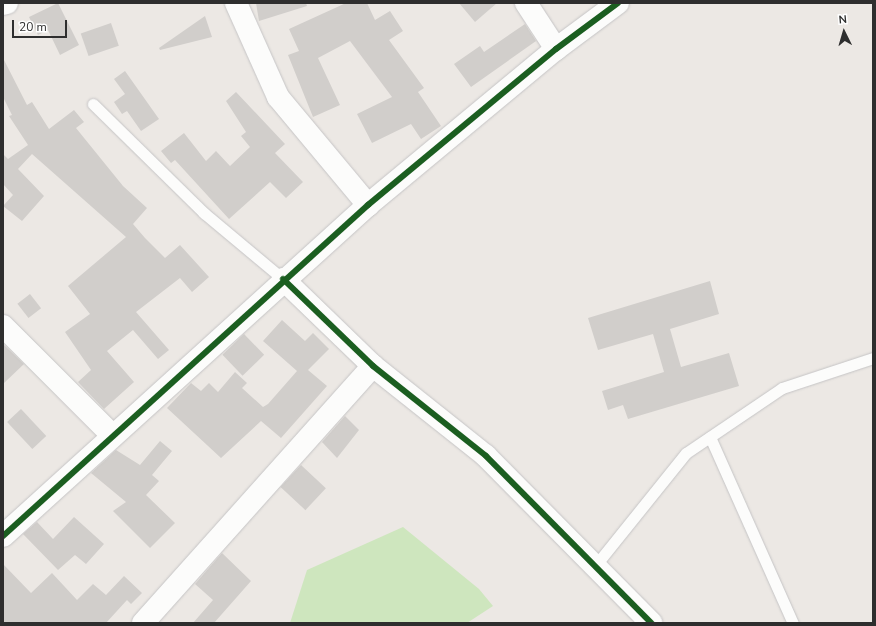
<!DOCTYPE html>
<html>
<head>
<meta charset="utf-8">
<style>
	body { margin:0 }
	#map { position:relative; width:876px; height:626px; overflow:hidden; background:#ece8e4; font-family:"Nunito Sans",sans-serif }
	div>[style] { position:absolute }
	[style*='--x'] { left:calc(var(--x)*1px); top:calc(var(--y)*1px); width:calc(var(--w)*1px); rotate:calc(var(--a)*1deg) }
	.green>* { inset:0; background:#cee6be }
	.building>* { inset:0; background:#d1cecb; transform-origin:0 0 }
	.roads { filter:drop-shadow(0 0 1px #c5c4c5) drop-shadow(0 0 1px #c5c4c5) }
	.lane>* { height:11px; margin:-5.5px; padding:0 5.5px; transform-origin:5.5px; border-radius:5.5px; background:#fcfcfb }
	.street>* { height:22px; margin:-11px; padding:0 11px; transform-origin:11px; border-radius:11px; background:#fcfcfb }
	.cycleway>* { height:6px; margin:-3px; padding:0 3px; transform-origin:3px; border-radius:3px; background:#1b5e20 }
	span { translate:-50% -50%; white-space:nowrap; text-align:center; line-height:1.15; -webkit-text-stroke:3.5px #fff; paint-order:stroke }
	.frame { position:absolute; inset:0; border:4px solid #2e2e2e; pointer-events:none }
	.north { position:absolute; left:824px; top:12px; width:40px; height:40px; -webkit-text-stroke:3px #fff; paint-order:stroke; rotate:355deg; font-size:11px; font-weight:700; line-height:16px; text-align:center; color:#2e2e2e }
	.north::after { content:''; display:block; margin:auto; width:14px; height:18px; background:#2e2e2e; clip-path:polygon(50% 0,100% 100%,50% 72%,0 100%) }
	.scale { position:absolute; left:12px; top:20px; width:55px; height:18px; box-sizing:border-box; border:2px solid #2e2e2e; border-top:0; padding-left:5px; font-size:12px; line-height:14px; white-space:nowrap; color:#2e2e2e; -webkit-text-stroke:3px #fff; paint-order:stroke }
</style>
</head>
<body>
<div id="map">
	<div class="green">
		<i style="clip-path:polygon(403px 527px,479px 589px,493px 606px,467px 623px,290px 623px,307px 570px)"></i>
	</div>
	<div class="building">
		<i style="clip-path:polygon(58px 3px,79px 45px,60px 55px,48px 30px,38px 35px,29px 17px)"></i>
		<i style="clip-path:polygon(256px 3px,306px 3px,307px 6px,259px 21px)"></i>
		<i style="clip-path:polygon(346px 3px,367px 3px,375px 20px,390px 11px,403px 31px,389px 40px,424px 88px,418px 92px,441px 126px,421px 139px,411px 124px,372px 143px,357px 114px,392px 97px,350px 41px,318px 58px,340px 105px,313px 117px,288px 55px,299px 51px,289px 29px)"></i>
		<i style="clip-path:polygon(459px 3px,497px 3px,475px 22px)"></i>
		<i style="clip-path:polygon(205px 16px,212px 37px,160px 50px,159px 48px)"></i>
		<i style="left:111px;top:23px;width:24px;height:32px;rotate:71deg"></i>
		<i style="clip-path:polygon(525px 24px,536px 41px,471px 87px,454px 64px,480px 46px,484px 52px)"></i>
		<i style="clip-path:polygon(3px 58px,27px 105px,32px 102px,49px 129px,74px 110px,84px 122px,76px 128px,123px 186px,147px 208px,133px 224px,145px 238px,165px 258px,180px 245px,209px 277px,192px 292px,180px 278px,136px 312px,169px 350px,158px 359px,133px 330px,107px 351px,134px 382px,104px 409px,78px 382px,91px 370px,65px 332px,90px 314px,68px 286px,126px 237px,32px 154px,18px 169px,44px 196px,22px 221px,3px 206px,13px 195px,3px 184px,3px 154px,8px 159px,28px 145px,9px 116px,12px 115px,3px 97px)"></i>
		<i style="clip-path:polygon(125px 71px,159px 119px,141px 131px,127px 111px,122px 114px,114px 102px,125px 94px,114px 79px)"></i>
		<i style="clip-path:polygon(236px 92px,285px 144px,275px 153px,303px 182px,286px 198px,270px 182px,229px 219px,175px 160px,171px 163px,161px 151px,184px 133px,206px 161px,216px 151px,230px 166px,250px 147px,241px 136px,246px 132px,226px 101px)"></i>
		<i style="clip-path:polygon(710px 281px,719px 314px,670px 329px,681px 367px,729px 353px,739px 386px,628px 419px,623px 405px,608px 410px,602px 391px,664px 372px,653px 334px,598px 350px,588px 318px)"></i>
		<i style="left:30px;top:294px;width:18px;height:16px;rotate:52deg"></i>
		<i style="clip-path:polygon(282px 320px,305px 341px,313px 333px,329px 349px,308px 370px,327px 386px,281px 438px,261px 421px,221px 458px,167px 408px,191px 383px,201px 391px,209px 383px,218px 392px,235px 372px,247px 383px,242px 388px,263px 407px,268px 404px,297px 371px,263px 341px)"></i>
		<i style="left:244px;top:334px;width:29px;height:30px;rotate:46deg"></i>
		<i style="clip-path:polygon(3px 344px,24px 364px,3px 384px)"></i>
		<i style="left:21px;top:409px;width:37px;height:19px;rotate:47deg"></i>
		<i style="clip-path:polygon(345px 416px,359px 430px,337px 458px,322px 442px)"></i>
		<i style="clip-path:polygon(160px 441px,172px 451px,152px 475px,159px 481px,146px 495px,175px 523px,150px 548px,113px 511px,126px 502px,91px 473px,116px 450px,140px 465px)"></i>
		<i style="left:301px;top:465px;width:34px;height:30px;rotate:43deg"></i>
		<i style="clip-path:polygon(74px 517px,104px 544px,86px 564px,75px 555px,58px 570px,23px 534px,37px 522px,53px 539px)"></i>
		<i style="clip-path:polygon(222px 553px,251px 581px,214px 623px,193px 623px,213px 600px,195px 584px)"></i>
		<i style="clip-path:polygon(3px 564px,31px 593px,52px 573px,77px 600px,93px 584px,106px 595px,124px 576px,142px 593px,131px 604px,127px 600px,106px 623px,3px 623px)"></i>
	</div>
	<div class="roads">
		<div class="lane">
			<i style="--x:93;--y:104;--w:156;--a:44.5"></i>
			<i style="--x:204;--y:213;--w:103;--a:39.9"></i>
			<i style="--x:710;--y:437;--w:204;--a:66"></i>
			<i style="--x:595;--y:566;--w:145;--a:-51.2"></i>
			<i style="--x:686;--y:453;--w:116;--a:-34.1"></i>
			<i style="--x:782;--y:388;--w:96;--a:-18.2"></i>
		</div>
		<div class="street">
			<i style="--x:236;--y:3;--w:103;--a:65.9"></i>
			<i style="--x:278;--y:97;--w:141;--a:50.2"></i>
			<i style="--x:526;--y:3;--w:55;--a:56.9"></i>
			<i style="--x:3;--y:4;--w:4;--a:-14"></i>
			<i style="--x:283;--y:279;--w:125;--a:44"></i>
			<i style="--x:373;--y:366;--w:144;--a:38.5"></i>
			<i style="--x:486;--y:456;--w:235;--a:45.3"></i>
			<i style="--x:3;--y:326;--w:154;--a:45"></i>
			<i style="--x:3;--y:536;--w:493;--a:-42.2"></i>
			<i style="--x:368;--y:205;--w:244;--a:-39.7"></i>
			<i style="--x:556;--y:49;--w:77;--a:-36.6"></i>
			<i style="--x:143;--y:623;--w:345;--a:-48.2"></i>
		</div>
	</div>
	<div class="cycleway">
		<i style="--x:283;--y:279;--w:125;--a:44"></i>
		<i style="--x:373;--y:366;--w:144;--a:38.5"></i>
		<i style="--x:486;--y:456;--w:235;--a:45.3"></i>
		<i style="--x:3;--y:536;--w:493;--a:-42.2"></i>
		<i style="--x:368;--y:205;--w:244;--a:-39.7"></i>
		<i style="--x:556;--y:49;--w:77;--a:-36.6"></i>
	</div>
	<div class="frame"></div>
	<div class="north">N</div>
	<div class="scale">20 m</div>
</div>
</body>
</html>
